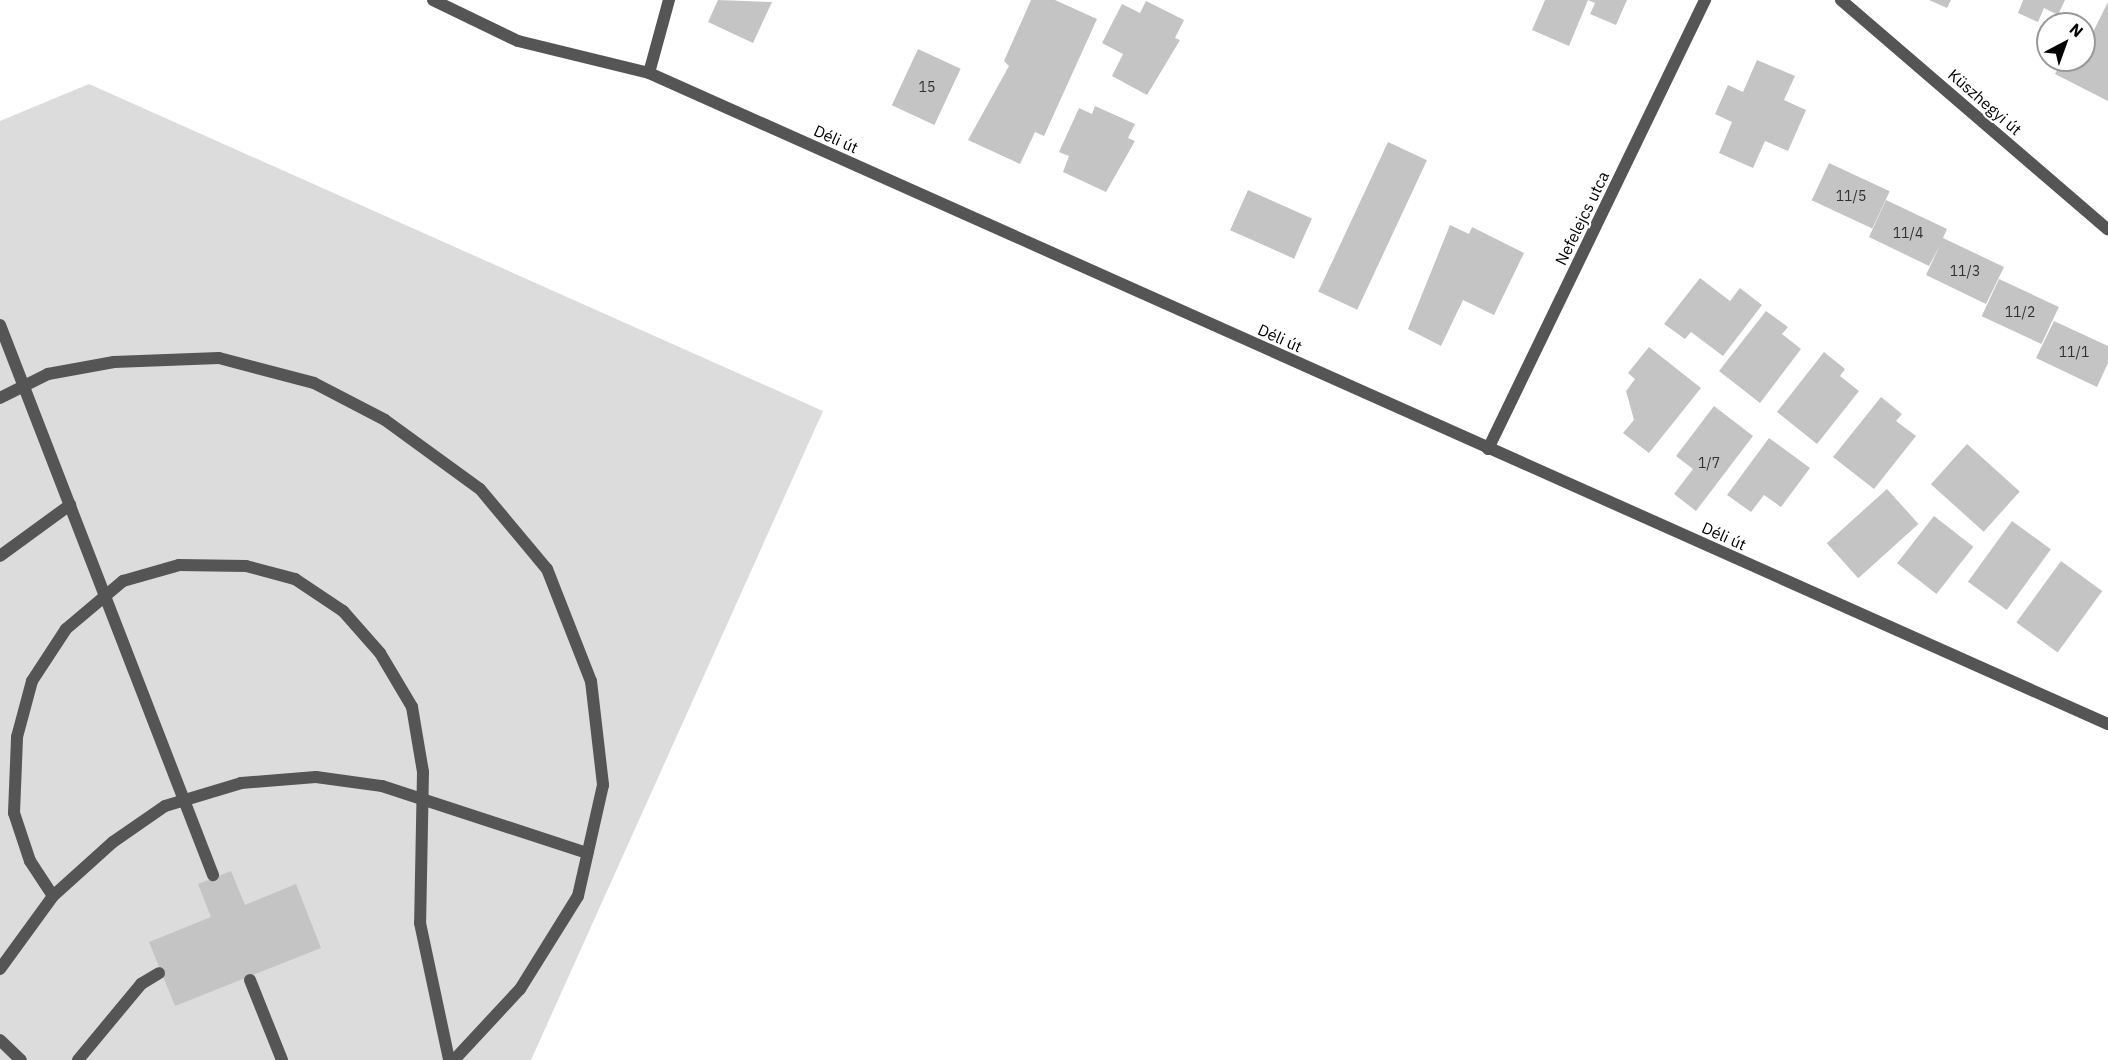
<!DOCTYPE html>
<html>
<head>
<meta charset="utf-8">
<style>
	body { margin:0 }
	#map { position:relative; width:2108px; height:1060px; overflow:hidden; background:#fff; font-family:"IBM Plex Sans",sans-serif }
	div>[style] { position:absolute }
	[style*='--x'] { left:calc(var(--x)*1px); top:calc(var(--y)*1px); width:calc(var(--w)*1px); rotate:calc(var(--a)*1deg) }
	.green>* { inset:0; background:#dcdcdc }
	.building>* { inset:0; background:#c4c4c4; transform-origin:0 0 }
	.service>* { height:12px; margin:-6px; padding:0 6px; transform-origin:6px; border-radius:6px; background:#555 }
	.minor>* { height:12px; margin:-6px; padding:0 6px; transform-origin:6px; border-radius:6px; background:#555 }
	span { translate:-50% -50%; white-space:nowrap; text-align:center; line-height:1.15; -webkit-text-stroke:4.5px #fff; paint-order:stroke }
	.number-label { font-size:14px; color:#313131 }
	.number-label span { -webkit-text-stroke-width:0 }
	.street-label { font-size:16px; color:#000 }
	.north { position:absolute; left:2036px; top:12px; width:60px; height:60px; box-sizing:border-box; background:#fff; border:2px solid #999; border-radius:50%; rotate:41deg; font-size:16px; font-weight:700; line-height:24px; text-align:center; color:#000 }
	.north::after { content:''; display:block; margin:auto; width:21px; height:27px; background:#000; clip-path:polygon(50% 0,100% 100%,50% 72%,0 100%) }
</style>
</head>
<body>
<div id="map">
	<div class="green">
		<i style="clip-path:polygon(89px 84px,823px 411px,531px 1060px,0 1060px,0 121px)"></i>
	</div>
	<div class="building">
		<i style="clip-path:polygon(718px 0,772px 2px,753px 43px,708px 22px)"></i>
		<i style="clip-path:polygon(1031px 0,1055px 0,1097px 19px,1044px 136px,1035px 132px,1020px 164px,968px 140px,1009px 66px,1004px 61px)"></i>
		<i style="clip-path:polygon(1545px 0,1627px 0,1616px 25px,1590px 14px,1595px 3px,1588px 0,1569px 46px,1532px 30px)"></i>
		<i style="clip-path:polygon(1929px 0,1951px 0,1947px 8px)"></i>
		<i style="clip-path:polygon(2023px 0,2065px 0,2058px 15px,2044px 8px,2038px 22px,2018px 13px)"></i>
		<i style="clip-path:polygon(1146px 1px,1184px 20px,1175px 38px,1180px 40px,1147px 95px,1112px 76px,1123px 54px,1102px 43px,1122px 4px,1140px 13px)"></i>
		<i style="clip-path:polygon(2108px 2px,2108px 101px,2055px 74px,2062px 60px,2084px 60px,2084px 29px,2092px 34px)"></i>
		<i style="left:918px;top:49px;width:47px;height:62px;rotate:25deg"></i>
		<i style="clip-path:polygon(1757px 60px,1795px 76px,1784px 100px,1806px 110px,1788px 151px,1765px 141px,1753px 168px,1719px 153px,1732px 122px,1715px 114px,1728px 85px,1743px 92px)"></i>
		<i style="clip-path:polygon(1095px 106px,1135px 124px,1128px 138px,1135px 141px,1106px 192px,1063px 172px,1069px 156px,1059px 152px,1079px 108px,1092px 114px)"></i>
		<i style="left:1388px;top:142px;width:43px;height:165px;rotate:25deg"></i>
		<i style="left:1829px;top:163px;width:67px;height:41px;rotate:25deg"></i>
		<i style="left:1248px;top:190px;width:70px;height:44px;rotate:24deg"></i>
		<i style="clip-path:polygon(1886px 200px,1947px 229px,1943px 238px,2004px 267px,1986px 304px,1926px 275px,1940px 245px,1929px 266px,1869px 237px)"></i>
		<i style="clip-path:polygon(1450px 225px,1469px 234px,1472px 227px,1524px 253px,1494px 315px,1463px 300px,1441px 346px,1408px 329px)"></i>
		<i style="clip-path:polygon(1700px 278px,1730px 301px,1740px 288px,1762px 305px,1723px 356px,1691px 332px,1685px 339px,1664px 324px)"></i>
		<i style="left:1999px;top:279px;width:66px;height:41px;rotate:25deg"></i>
		<i style="clip-path:polygon(1766px 311px,1788px 327px,1782px 334px,1801px 349px,1760px 403px,1719px 371px)"></i>
		<i style="clip-path:polygon(2054px 321px,2108px 346px,2108px 363px,2097px 387px,2036px 358px)"></i>
		<i style="clip-path:polygon(1649px 347px,1701px 388px,1649px 453px,1623px 433px,1634px 420px,1626px 391px,1635px 379px,1628px 373px)"></i>
		<i style="clip-path:polygon(1824px 352px,1845px 369px,1840px 376px,1859px 391px,1817px 444px,1777px 412px)"></i>
		<i style="clip-path:polygon(1881px 397px,1902px 414px,1896px 421px,1916px 436px,1874px 489px,1833px 457px)"></i>
		<i style="clip-path:polygon(1714px 406px,1753px 436px,1696px 511px,1674px 494px,1693px 469px,1676px 456px)"></i>
		<i style="clip-path:polygon(1769px 438px,1810px 468px,1781px 507px,1764px 495px,1751px 512px,1727px 495px)"></i>
		<i style="left:1967px;top:444px;width:71px;height:54px;rotate:42deg"></i>
		<i style="left:1887px;top:489px;width:47px;height:81px;rotate:48deg"></i>
		<i style="left:1934px;top:516px;width:50px;height:60px;rotate:38deg"></i>
		<i style="left:2012px;top:521px;width:48px;height:75px;rotate:36deg"></i>
		<i style="left:2061px;top:561px;width:51px;height:76px;rotate:36deg"></i>
		<i style="clip-path:polygon(231px 871px,245px 905px,296px 884px,321px 948px,175px 1006px,149px 942px,211px 917px,198px 884px)"></i>
	</div>
	<div class="service">
		<i style="--x:0;--y:325;--w:590;--a:68.83"></i>
		<i style="--x:0;--y:398;--w:54;--a:-26.6"></i>
		<i style="--x:48;--y:374;--w:67;--a:-10.3"></i>
		<i style="--x:114;--y:362;--w:105;--a:-2.2"></i>
		<i style="--x:219;--y:358;--w:98;--a:14.7"></i>
		<i style="--x:314;--y:383;--w:80;--a:27.5"></i>
		<i style="--x:385;--y:420;--w:117;--a:36"></i>
		<i style="--x:480;--y:489;--w:104;--a:50.1"></i>
		<i style="--x:547;--y:569;--w:120;--a:68.6"></i>
		<i style="--x:591;--y:681;--w:105;--a:83.4"></i>
		<i style="--x:603;--y:785;--w:114;--a:102.7"></i>
		<i style="--x:578;--y:896;--w:110;--a:121.9"></i>
		<i style="--x:520;--y:989;--w:97;--a:132.9"></i>
		<i style="--x:0;--y:556;--w:87;--a:-36.1"></i>
		<i style="--x:53;--y:896;--w:42;--a:-123.3"></i>
		<i style="--x:30;--y:861;--w:51;--a:-108.4"></i>
		<i style="--x:14;--y:813;--w:76;--a:-87.7"></i>
		<i style="--x:17;--y:737;--w:58;--a:-75"></i>
		<i style="--x:32;--y:681;--w:62;--a:-56.8"></i>
		<i style="--x:66;--y:629;--w:75;--a:-40.1"></i>
		<i style="--x:123;--y:581;--w:58;--a:-15.9"></i>
		<i style="--x:179;--y:565;--w:67;--a:0.9"></i>
		<i style="--x:246;--y:566;--w:51;--a:14.9"></i>
		<i style="--x:295;--y:579;--w:58;--a:33.7"></i>
		<i style="--x:343;--y:611;--w:56;--a:48.6"></i>
		<i style="--x:380;--y:653;--w:63;--a:59.3"></i>
		<i style="--x:412;--y:707;--w:66;--a:80.4"></i>
		<i style="--x:423;--y:772;--w:151;--a:91.1"></i>
		<i style="--x:420;--y:923;--w:140;--a:78"></i>
		<i style="--x:0;--y:969;--w:90;--a:-54"></i>
		<i style="--x:53;--y:896;--w:81;--a:-42"></i>
		<i style="--x:113;--y:842;--w:63;--a:-34.7"></i>
		<i style="--x:165;--y:806;--w:79;--a:-16.8"></i>
		<i style="--x:241;--y:783;--w:75;--a:-4.6"></i>
		<i style="--x:316;--y:777;--w:67;--a:7.8"></i>
		<i style="--x:382;--y:786;--w:216;--a:18.1"></i>
		<i style="--x:250;--y:980;--w:86;--a:68.2"></i>
		<i style="--x:0;--y:1040;--w:29;--a:44"></i>
		<i style="--x:78;--y:1060;--w:99;--a:-50.3"></i>
		<i style="--x:141;--y:984;--w:21;--a:-31"></i>
	</div>
	<div class="minor">
		<i style="--x:433;--y:0;--w:94;--a:25.8"></i>
		<i style="--x:518;--y:41;--w:135;--a:13.7"></i>
		<i style="--x:649;--y:73;--w:1598;--a:24.05"></i>
		<i style="--x:1841;--y:0;--w:352;--a:40.7"></i>
		<i style="--x:649;--y:73;--w:76;--a:-74.7"></i>
		<i style="--x:1488;--y:449;--w:499;--a:-64.2"></i>
	</div>
	<div class="number-label">
		<span style="left:927px;top:87px">15</span>
		<span style="left:1851px;top:196px">11/5</span>
		<span style="left:1908px;top:233px">11/4</span>
		<span style="left:1965px;top:271px">11/3</span>
		<span style="left:2020px;top:312px">11/2</span>
		<span style="left:2074px;top:352px">11/1</span>
		<span style="left:1709px;top:463px">1/7</span>
	</div>
	<div class="street-label">
		<span style="left:1985px;top:102px;rotate:41deg">Küszhegyi út</span>
		<span style="left:836px;top:139px;rotate:24deg">Déli út</span>
		<span style="left:1582px;top:218px;rotate:-64deg">Nefelejcs utca</span>
		<span style="left:1280px;top:338px;rotate:24deg">Déli út</span>
		<span style="left:1724px;top:536px;rotate:24deg">Déli út</span>
	</div>
	<div class="north">N</div>
</div>
</body>
</html>
